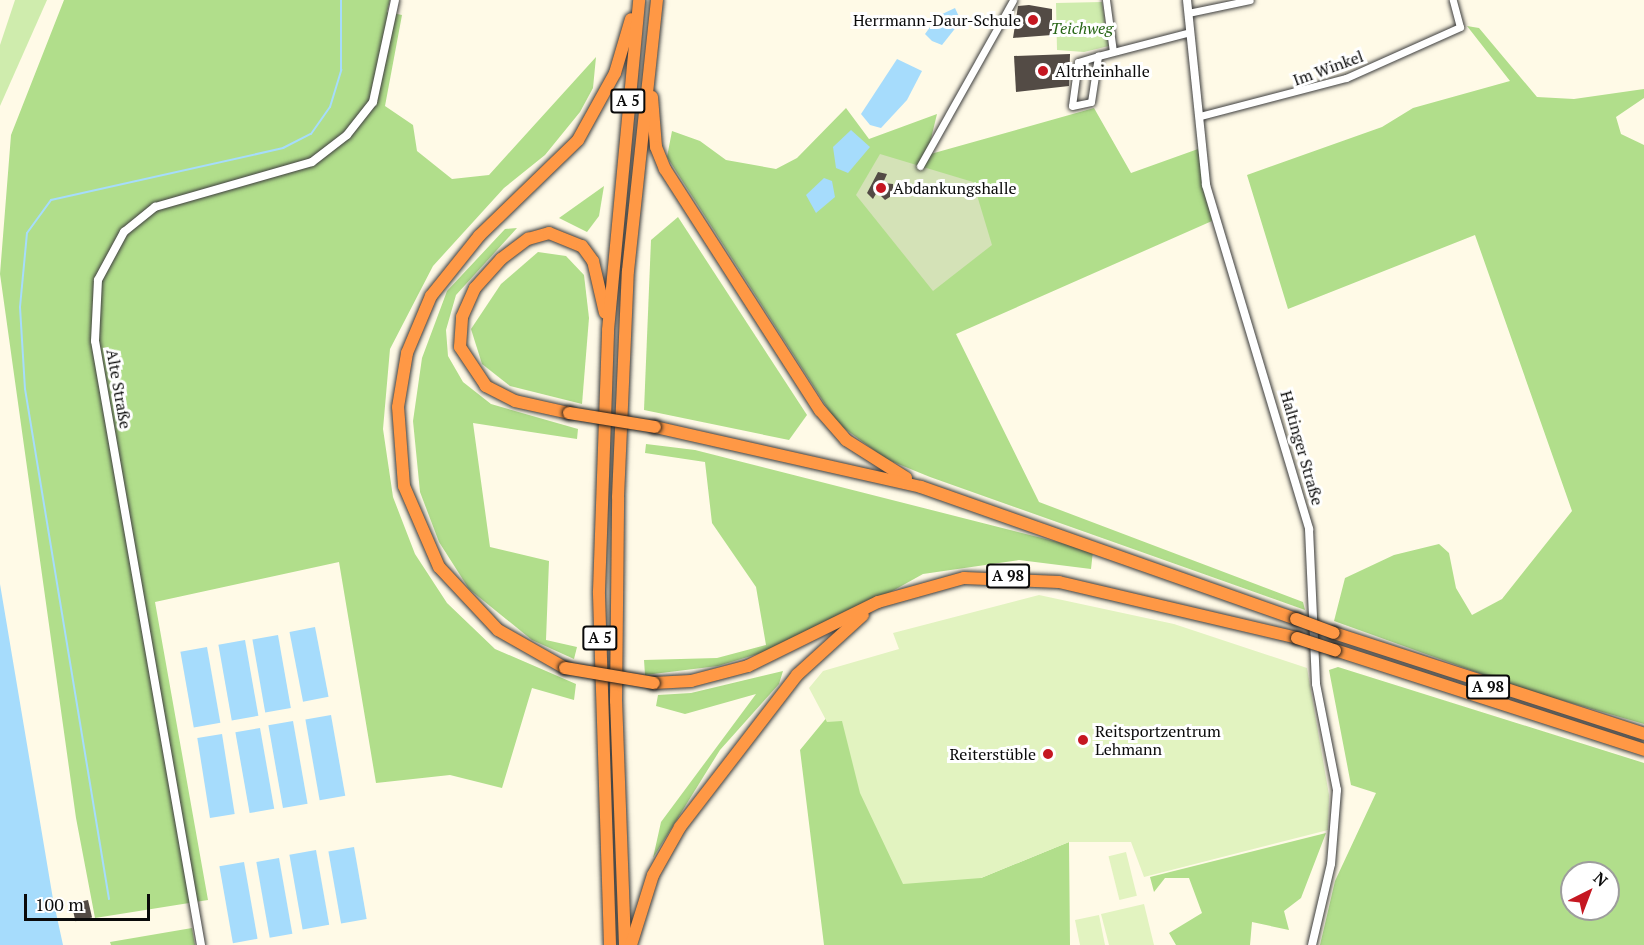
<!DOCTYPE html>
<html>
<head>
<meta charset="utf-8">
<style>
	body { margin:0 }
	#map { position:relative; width:1644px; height:945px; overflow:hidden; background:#fffae7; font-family:"PT Serif",serif }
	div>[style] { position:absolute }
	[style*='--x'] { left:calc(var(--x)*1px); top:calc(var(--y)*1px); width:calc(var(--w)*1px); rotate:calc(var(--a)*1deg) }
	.green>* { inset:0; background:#cfecad }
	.forest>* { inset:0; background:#b1de8b }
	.cemetery>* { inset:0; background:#d4e2b7 }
	.pitch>* { inset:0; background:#e2f3c0; transform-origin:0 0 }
	.water>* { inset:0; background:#a6dcfc; transform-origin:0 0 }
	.stream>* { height:2px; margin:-1px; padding:0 1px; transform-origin:1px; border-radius:1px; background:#a6dcfc }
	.building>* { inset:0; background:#534b45; transform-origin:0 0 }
	.roads { filter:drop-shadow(0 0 2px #3d3d3d) drop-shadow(0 0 2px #3d3d3d) }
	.minor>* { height:7px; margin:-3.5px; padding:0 3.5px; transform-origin:3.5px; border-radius:3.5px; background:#fff }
	.tertiary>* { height:8px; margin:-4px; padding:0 4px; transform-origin:4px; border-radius:4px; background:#fff }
	.motorway>* { height:12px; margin:-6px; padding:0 6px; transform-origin:6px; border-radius:6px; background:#ff9845 }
	.bridges { filter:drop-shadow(0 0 2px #1b1b1b) drop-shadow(0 0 2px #1b1b1b) }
	.motorway-bridge>* { height:12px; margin:-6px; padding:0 6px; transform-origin:6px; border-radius:6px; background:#ff9845 }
	.dots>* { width:16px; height:16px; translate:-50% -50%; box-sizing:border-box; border:3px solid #fff; border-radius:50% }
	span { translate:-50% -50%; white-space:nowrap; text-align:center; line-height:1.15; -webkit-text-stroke:6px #fff; paint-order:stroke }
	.shield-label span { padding:2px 4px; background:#fff; border:2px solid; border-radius:4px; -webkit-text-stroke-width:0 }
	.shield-label { font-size:15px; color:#0a0a0a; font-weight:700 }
	.poi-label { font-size:16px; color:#0a0a0a }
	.right { translate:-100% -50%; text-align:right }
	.left { translate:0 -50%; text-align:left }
	.park-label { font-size:16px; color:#276616; font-style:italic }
	.street-label { font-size:16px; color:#0a0a0a }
	.north { position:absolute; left:1560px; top:861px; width:60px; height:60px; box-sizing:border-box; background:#fff; border:2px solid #9d9d9d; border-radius:50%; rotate:42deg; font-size:16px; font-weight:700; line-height:24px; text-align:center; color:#0a0a0a }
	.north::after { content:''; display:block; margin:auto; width:21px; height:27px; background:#c51721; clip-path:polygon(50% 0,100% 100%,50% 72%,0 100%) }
	.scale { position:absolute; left:24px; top:894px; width:126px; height:27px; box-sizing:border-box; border:3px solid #0a0a0a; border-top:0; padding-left:8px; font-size:18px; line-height:21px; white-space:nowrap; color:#0a0a0a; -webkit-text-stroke:4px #fff; paint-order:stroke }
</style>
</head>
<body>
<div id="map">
	<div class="green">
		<i style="clip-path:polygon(15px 0,47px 0,0 106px,0 45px)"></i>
		<i style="clip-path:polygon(1102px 2px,1109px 46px,1084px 52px,1057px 50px,1056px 3px)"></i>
	</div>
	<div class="forest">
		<i style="clip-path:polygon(64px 0,390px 0,387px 12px,402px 15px,385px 106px,413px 125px,417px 151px,452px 179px,489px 175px,596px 57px,593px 88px,580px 112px,545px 155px,504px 188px,433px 266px,390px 349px,383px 429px,393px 497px,415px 554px,447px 603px,495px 649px,576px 684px,574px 700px,532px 688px,502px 788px,450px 775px,376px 783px,339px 562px,155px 602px,208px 900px,95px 918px,76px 818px,0 274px,11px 135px)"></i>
		<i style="clip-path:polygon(1467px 26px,1479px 28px,1537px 97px,1574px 99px,1644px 89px,1644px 98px,1616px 117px,1621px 134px,1644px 145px,1644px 724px,1526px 690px,1334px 621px,1345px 578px,1394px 555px,1439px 544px,1449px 553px,1456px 588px,1472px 615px,1502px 599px,1572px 511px,1475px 235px,1288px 309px,1247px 175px,1382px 127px,1413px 108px,1510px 81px)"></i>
		<i style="clip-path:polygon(846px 108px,869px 139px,937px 114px,927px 155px,1094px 108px,1131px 173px,1198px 149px,1212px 221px,956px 334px,1039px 502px,1303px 602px,1305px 610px,930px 477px,886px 459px,837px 423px,667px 157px,672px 131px,700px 141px,726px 160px,776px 169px,797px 158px)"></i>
		<i style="clip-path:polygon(604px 186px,599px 216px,587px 232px,559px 218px)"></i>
		<i style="clip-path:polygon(678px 217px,807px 415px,789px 440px,644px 410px,651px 240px)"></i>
		<i style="clip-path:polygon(517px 228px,456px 295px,446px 330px,448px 356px,463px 382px,491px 404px,578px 429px,577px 439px,473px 423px,490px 547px,549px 561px,546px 640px,577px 647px,574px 659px,532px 640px,469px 589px,439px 542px,420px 492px,413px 421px,422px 358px,447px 291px,505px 229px)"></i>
		<i style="clip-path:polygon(538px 252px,566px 256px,584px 275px,589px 318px,582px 404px,510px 386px,482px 364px,471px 329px,501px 284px)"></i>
		<i style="clip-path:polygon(646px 444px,695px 450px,1093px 551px,1091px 569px,1019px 560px,923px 574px,806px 639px,718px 666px,645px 675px,644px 660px,717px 658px,766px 645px,756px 587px,712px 523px,705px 462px,645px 453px)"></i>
		<i style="clip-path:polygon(evenodd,1338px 667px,1644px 763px,1644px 945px,1320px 945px,1335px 881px,1376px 793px,1351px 785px,1329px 670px,1338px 667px,1572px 873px,1608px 873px,1608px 909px,1572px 909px,1572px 873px)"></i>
		<i style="clip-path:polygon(783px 671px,779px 684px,720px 750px,653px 858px,661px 822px,756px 694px,685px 714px,656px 706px,658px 695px,691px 693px)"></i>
		<i style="clip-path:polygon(837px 705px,981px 878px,1069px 842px,1070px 945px,824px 945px,800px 750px)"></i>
		<i style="clip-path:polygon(1326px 833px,1301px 898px,1284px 911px,1289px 930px,1252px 922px,1250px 945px,1176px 945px,1169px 933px,1202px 913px,1189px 878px,1165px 878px,1154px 892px,1150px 877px)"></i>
		<i style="clip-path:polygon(192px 928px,195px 945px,111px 945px,110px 942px)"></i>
	</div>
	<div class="cemetery">
		<i style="clip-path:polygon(880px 154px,973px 182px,992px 245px,933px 291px,856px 195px)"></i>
	</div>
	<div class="pitch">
		<i style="clip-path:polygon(1039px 595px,1174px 624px,1307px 668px,1329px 795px,1328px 830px,1144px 877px,1131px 842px,1069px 842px,981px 878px,903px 884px,860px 793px,842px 721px,827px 722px,809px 688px,823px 671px,899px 649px,893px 633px)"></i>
		<i style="left:1126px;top:852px;width:45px;height:18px;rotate:76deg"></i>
		<i style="clip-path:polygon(1144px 904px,1154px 945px,1109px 945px,1101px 914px)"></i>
		<i style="clip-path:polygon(1099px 915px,1105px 945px,1080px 945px,1075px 920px)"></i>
	</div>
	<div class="water">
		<i style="clip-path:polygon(955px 8px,961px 21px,942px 45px,932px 41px,925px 34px,938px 16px)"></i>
		<i style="clip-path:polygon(897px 59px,922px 71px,907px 100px,881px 128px,870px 125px,861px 114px)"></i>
		<i style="clip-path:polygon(851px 130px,870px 147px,848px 173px,836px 168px,833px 147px)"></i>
		<i style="clip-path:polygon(824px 178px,832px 181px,835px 197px,816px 213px,806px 195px)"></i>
		<i style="clip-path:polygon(0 584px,53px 899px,63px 945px,0 945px)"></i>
		<i style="left:315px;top:627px;width:71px;height:26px;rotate:79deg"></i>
		<i style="left:278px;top:635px;width:74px;height:26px;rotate:80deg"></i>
		<i style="left:245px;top:640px;width:77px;height:27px;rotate:80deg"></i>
		<i style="left:207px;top:647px;width:77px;height:27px;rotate:80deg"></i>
		<i style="left:331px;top:715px;width:82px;height:26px;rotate:80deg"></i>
		<i style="left:293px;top:721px;width:84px;height:25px;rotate:80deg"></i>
		<i style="left:260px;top:728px;width:82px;height:25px;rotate:80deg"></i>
		<i style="left:222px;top:734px;width:81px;height:25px;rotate:81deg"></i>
		<i style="left:354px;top:847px;width:73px;height:26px;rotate:80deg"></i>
		<i style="left:316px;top:850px;width:76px;height:27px;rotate:80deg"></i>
		<i style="left:279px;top:858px;width:77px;height:23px;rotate:80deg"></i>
		<i style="left:244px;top:862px;width:78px;height:25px;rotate:80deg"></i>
	</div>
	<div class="stream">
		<i style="--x:109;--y:899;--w:517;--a:-99.35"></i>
		<i style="--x:25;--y:389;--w:82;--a:-93.5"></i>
		<i style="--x:20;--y:307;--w:74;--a:-84.6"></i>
		<i style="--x:27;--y:233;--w:41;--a:-54"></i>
		<i style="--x:51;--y:200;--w:238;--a:-12.6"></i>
		<i style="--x:283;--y:148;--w:31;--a:-27"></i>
		<i style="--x:311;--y:134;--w:33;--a:-55"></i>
		<i style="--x:330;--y:107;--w:39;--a:-73"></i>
		<i style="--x:341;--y:70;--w:70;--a:-90"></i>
	</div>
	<div class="building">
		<i style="clip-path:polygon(1029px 5px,1052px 9px,1052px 35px,1013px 38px,1018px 6px)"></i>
		<i style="clip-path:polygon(1070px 54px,1069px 86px,1016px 92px,1014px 56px)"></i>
		<i style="clip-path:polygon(878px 172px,887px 174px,883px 183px,893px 184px,893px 195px,885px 200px,877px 192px,873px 199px,867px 193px)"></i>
		<i style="left:88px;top:900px;width:18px;height:17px;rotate:77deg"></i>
	</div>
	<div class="roads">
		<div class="minor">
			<i style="--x:1106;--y:0;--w:52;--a:82.3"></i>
			<i style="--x:1188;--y:13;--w:63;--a:-11.8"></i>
			<i style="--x:1098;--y:56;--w:21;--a:163"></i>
			<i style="--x:1078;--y:62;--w:44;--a:97.8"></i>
			<i style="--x:1072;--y:106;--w:19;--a:-12"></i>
			<i style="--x:1091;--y:102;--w:47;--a:-81.3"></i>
			<i style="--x:1098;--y:56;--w:95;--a:-14.6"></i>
			<i style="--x:1200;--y:116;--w:151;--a:-14.6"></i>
			<i style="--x:1346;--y:78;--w:125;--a:-24.1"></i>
			<i style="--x:1460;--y:27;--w:28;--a:-105"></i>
			<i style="--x:920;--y:166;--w:190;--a:-60.7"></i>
		</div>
		<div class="tertiary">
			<i style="--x:1187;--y:0;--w:186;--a:84.1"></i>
			<i style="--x:1206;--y:185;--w:359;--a:73.3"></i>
			<i style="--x:1309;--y:529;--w:155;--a:87.4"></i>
			<i style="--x:1316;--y:684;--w:108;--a:78.8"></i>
			<i style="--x:1337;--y:790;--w:74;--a:94.6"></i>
			<i style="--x:1331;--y:864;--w:83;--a:103.2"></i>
			<i style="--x:201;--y:945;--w:613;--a:-99.95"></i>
			<i style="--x:95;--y:341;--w:61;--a:-87.2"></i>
			<i style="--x:98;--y:280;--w:55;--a:-61.6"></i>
			<i style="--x:124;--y:232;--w:40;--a:-39"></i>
			<i style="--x:155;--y:207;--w:163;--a:-16"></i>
			<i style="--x:312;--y:162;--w:44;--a:-37.6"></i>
			<i style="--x:347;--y:135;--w:42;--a:-51.8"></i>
			<i style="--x:373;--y:102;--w:104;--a:-77.8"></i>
		</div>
		<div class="motorway">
			<i style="--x:652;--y:97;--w:50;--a:85.4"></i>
			<i style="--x:656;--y:147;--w:24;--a:68"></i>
			<i style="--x:665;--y:169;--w:287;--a:57.3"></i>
			<i style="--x:820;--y:410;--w:40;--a:49"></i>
			<i style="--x:846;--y:440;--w:71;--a:32.3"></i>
			<i style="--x:569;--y:413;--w:55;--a:-167.5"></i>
			<i style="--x:515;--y:401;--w:33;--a:-153"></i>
			<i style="--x:486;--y:386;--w:47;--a:-123.7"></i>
			<i style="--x:460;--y:347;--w:30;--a:-86"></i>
			<i style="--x:462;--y:317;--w:32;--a:-66"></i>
			<i style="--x:475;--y:288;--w:39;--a:-48"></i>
			<i style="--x:501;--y:259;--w:34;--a:-37"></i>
			<i style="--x:528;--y:239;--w:22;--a:-16"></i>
			<i style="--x:549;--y:233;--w:35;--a:22"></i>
			<i style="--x:582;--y:246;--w:19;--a:54"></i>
			<i style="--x:593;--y:261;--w:53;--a:77"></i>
			<i style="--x:655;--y:427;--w:273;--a:12.7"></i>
			<i style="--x:921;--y:487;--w:398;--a:19.4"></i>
			<i style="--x:1334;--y:633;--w:326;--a:18"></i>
			<i style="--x:1335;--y:650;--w:325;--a:17.9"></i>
			<i style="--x:565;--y:668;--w:77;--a:-150.4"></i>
			<i style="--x:498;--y:630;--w:86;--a:-133.1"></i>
			<i style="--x:439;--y:567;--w:88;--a:-113.4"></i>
			<i style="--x:404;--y:486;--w:79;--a:-94.3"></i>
			<i style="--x:398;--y:407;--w:55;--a:-80.5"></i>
			<i style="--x:407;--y:353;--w:62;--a:-67.2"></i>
			<i style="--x:431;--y:296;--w:77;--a:-51.3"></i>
			<i style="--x:479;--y:236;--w:138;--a:-44.1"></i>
			<i style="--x:578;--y:140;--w:77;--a:-61.1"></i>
			<i style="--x:615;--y:73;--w:56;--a:-73.5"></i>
			<i style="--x:654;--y:683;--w:37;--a:-3"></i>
			<i style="--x:691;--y:681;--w:59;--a:-14.7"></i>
			<i style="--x:748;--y:666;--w:145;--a:-26.2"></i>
			<i style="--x:878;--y:602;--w:89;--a:-15.6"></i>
			<i style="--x:964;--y:578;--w:95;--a:2.4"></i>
			<i style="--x:1059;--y:582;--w:244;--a:13.2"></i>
			<i style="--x:610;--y:945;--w:354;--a:-91.8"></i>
			<i style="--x:599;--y:591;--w:261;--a:-88"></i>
			<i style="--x:608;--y:330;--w:331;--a:-84.6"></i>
			<i style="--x:625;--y:945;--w:244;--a:-92.1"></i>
			<i style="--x:616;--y:701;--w:204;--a:-89.4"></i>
			<i style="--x:618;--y:497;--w:226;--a:-87.5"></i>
			<i style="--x:628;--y:271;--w:273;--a:-83.9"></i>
			<i style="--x:631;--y:945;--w:73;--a:-72.6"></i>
			<i style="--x:653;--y:875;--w:55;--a:-60.6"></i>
			<i style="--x:680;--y:827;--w:192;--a:-52.4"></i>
			<i style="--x:797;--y:675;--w:89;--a:-42.3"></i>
		</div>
	</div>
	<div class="bridges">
		<div class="motorway-bridge">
			<i style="--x:569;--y:413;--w:87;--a:9.2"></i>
			<i style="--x:1296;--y:619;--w:40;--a:20.2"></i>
			<i style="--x:1297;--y:638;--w:40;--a:18"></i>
			<i style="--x:565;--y:668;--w:90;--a:9.6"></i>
		</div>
	</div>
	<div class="dots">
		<i style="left:1033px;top:20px;background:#c51721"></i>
		<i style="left:1043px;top:71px;background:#c51721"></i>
		<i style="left:881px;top:188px;background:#c51721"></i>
		<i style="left:1083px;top:740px;background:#c51721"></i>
		<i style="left:1048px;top:754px;background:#c51721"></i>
	</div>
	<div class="shield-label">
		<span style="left:628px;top:101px">A 5</span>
		<span style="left:1008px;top:576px">A 98</span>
		<span style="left:600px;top:638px">A 5</span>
		<span style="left:1488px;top:687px">A 98</span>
	</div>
	<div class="poi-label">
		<span class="right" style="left:1021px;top:20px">Herrmann-Daur-Schule</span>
		<span class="left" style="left:1055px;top:71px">Altrheinhalle</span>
		<span class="left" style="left:893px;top:188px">Abdankungshalle</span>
		<span class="left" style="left:1095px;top:740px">Reitsportzentrum<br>Lehmann</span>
		<span class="right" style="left:1036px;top:754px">Reiterstüble</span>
	</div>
	<div class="park-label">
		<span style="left:1082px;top:28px">Teichweg</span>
	</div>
	<div class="street-label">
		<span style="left:1328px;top:68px;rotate:-20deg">Im Winkel</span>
		<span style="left:119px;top:389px;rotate:80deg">Alte Straße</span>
		<span style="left:1302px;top:448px;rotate:74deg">Haltinger Straße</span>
	</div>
	<div class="north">N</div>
	<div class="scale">100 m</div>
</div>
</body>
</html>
